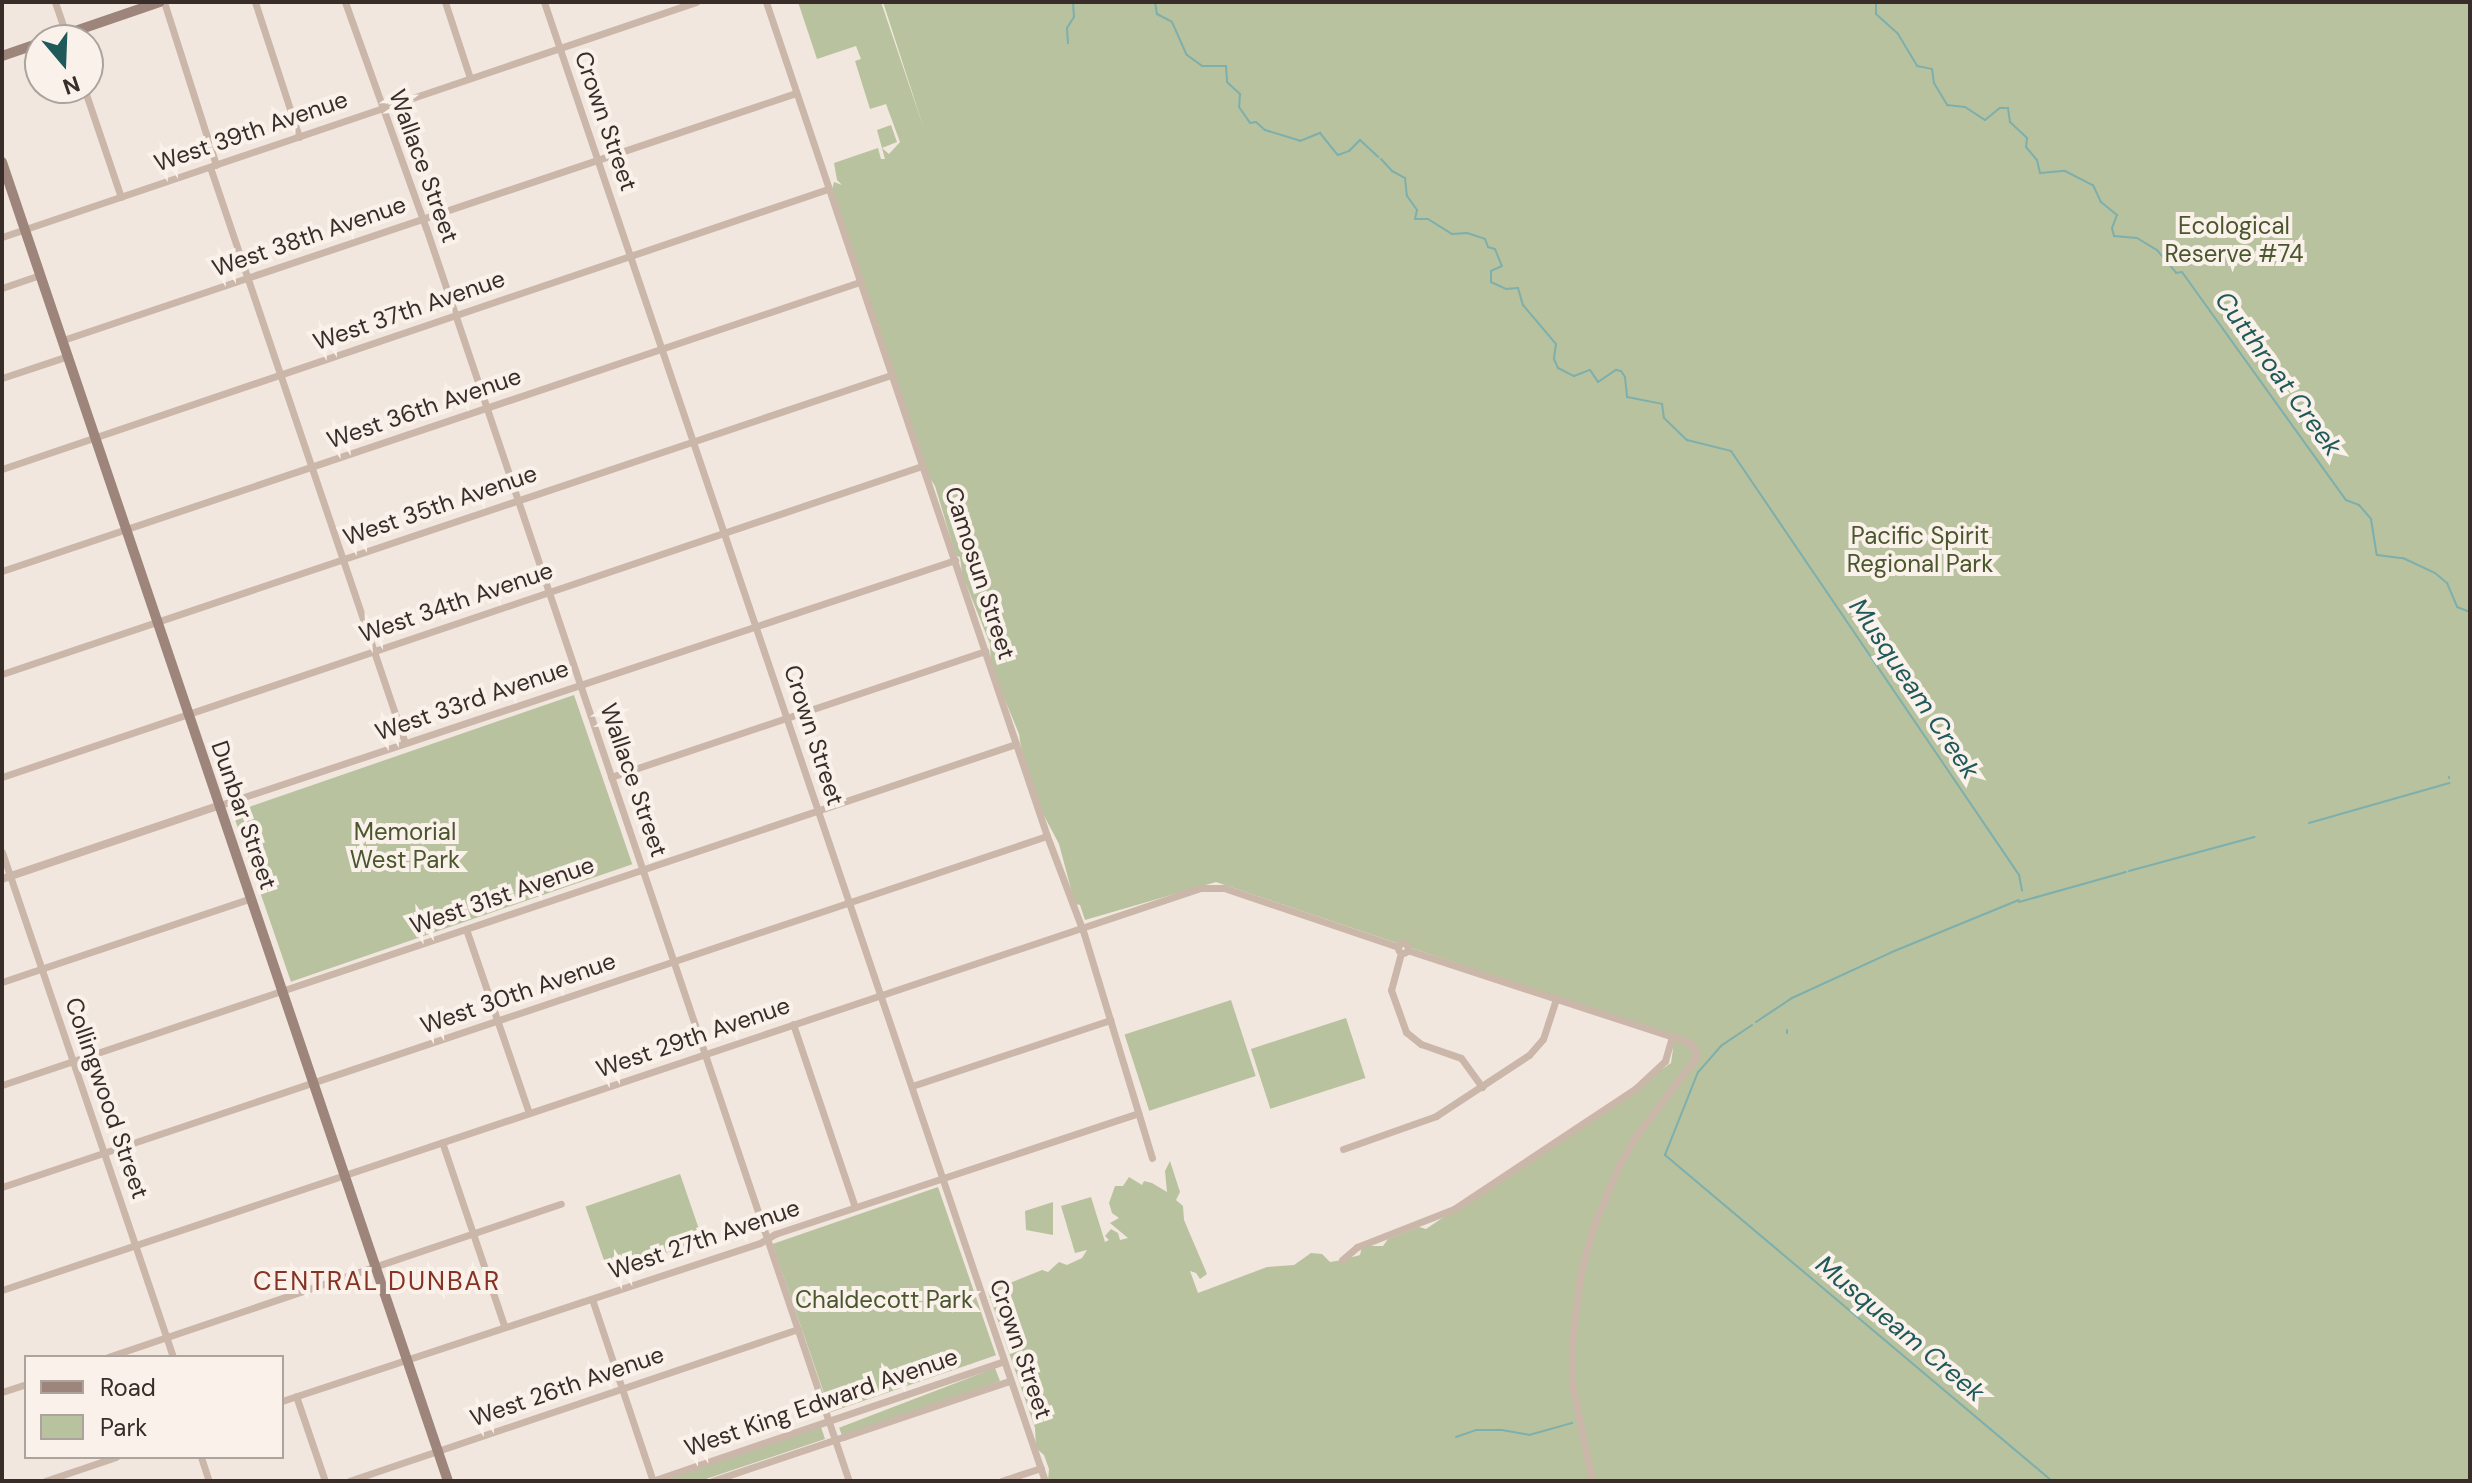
<!DOCTYPE html>
<html>
<head>
<meta charset="utf-8">
<style>
	body { margin:0 }
	#map { position:relative; width:2472px; height:1483px; overflow:hidden; background:#f2e7de; font-family:"DM Sans",sans-serif }
	div>[style] { position:absolute }
	[style*='--x'] { left:calc(var(--x)*1px); top:calc(var(--y)*1px); width:calc(var(--w)*1px); rotate:calc(var(--a)*1deg) }
	.green>* { inset:0; background:#b8c29e; transform-origin:0 0 }
	.stream>* { height:2px; margin:-1px; padding:0 1px; transform-origin:1px; border-radius:1px; background:#7dafad }
	.minor>* { height:7px; margin:-3.5px; padding:0 3.5px; transform-origin:3.5px; border-radius:3.5px; background:#cbb6aa }
	.minor>.ring { margin:-3.5px; padding:0; box-sizing:content-box; background:none; border:7px solid #cbb6aa; border-radius:50% }
	.tertiary>* { height:8px; margin:-4px; padding:0 4px; transform-origin:4px; border-radius:4px; background:#cbb6aa }
	.secondary>* { height:10px; margin:-5px; padding:0 5px; transform-origin:5px; border-radius:5px; background:#9e857b }
	span { translate:-50% -50%; white-space:nowrap; text-align:center; line-height:1.15; -webkit-text-stroke:8px #faf2ea; paint-order:stroke }
	.street-label { font-size:24px; color:#382d29 }
	.park-label { font-size:24px; color:#4a562d }
	.water-label { font-size:26px; color:#1f5959; font-style:italic }
	.neighbourhood-label { font-size:26px; color:#863323; letter-spacing:2px }
	.frame { position:absolute; inset:0; border:4px solid #382d29; pointer-events:none }
	.legend { position:absolute; left:24px; top:1355px; width:260px; height:104px; box-sizing:border-box; background:#faf2ea; border:2px solid #aca39d; margin:0; padding:10px 14px; list-style:none; font-size:24px; color:#382d29 }
	.legend li { display:flex; align-items:center; gap:16px; height:40px }
	.legend b { width:40px; border:2px solid #aca39d }
	.north { position:absolute; left:24px; top:24px; width:80px; height:80px; box-sizing:border-box; background:#faf2ea; border:2px solid #aca39d; border-radius:50%; rotate:161deg; font-size:22px; font-weight:700; line-height:32px; text-align:center; color:#382d29 }
	.north::after { content:''; display:block; margin:auto; width:28px; height:36px; background:#1f5959; clip-path:polygon(50% 0,100% 100%,50% 72%,0 100%) }
</style>
</head>
<body>
<div id="map">
	<div class="green">
		<i style="clip-path:polygon(798px 2px,881px 2px,924px 129px,883px 2px,2470px 2px,2470px 1481px,1048px 1481px,1049px 1469px,1044px 1455px,1036px 1448px,1035px 1428px,988px 1292px,1042px 1270px,1048px 1272px,1059px 1262px,1067px 1265px,1082px 1258px,1087px 1250px,1075px 1253px,1061px 1206px,1091px 1197px,1105px 1242px,1109px 1240px,1105px 1236px,1111px 1229px,1118px 1233px,1120px 1240px,1128px 1238px,1110px 1223px,1119px 1218px,1112px 1213px,1109px 1203px,1115px 1186px,1123px 1186px,1129px 1177px,1142px 1185px,1144px 1181px,1152px 1183px,1167px 1192px,1165px 1171px,1170px 1161px,1180px 1192px,1176px 1200px,1183px 1206px,1184px 1220px,1207px 1274px,1200px 1279px,1196px 1273px,1190px 1271px,1198px 1293px,1267px 1267px,1294px 1265px,1311px 1253px,1322px 1254px,1330px 1262px,1342px 1260px,1360px 1255px,1362px 1246px,1383px 1246px,1388px 1239px,1419px 1227px,1426px 1229px,1671px 1063px,1673px 1049px,1669px 1035px,1216px 882px,1085px 920px,1080px 905px,1075px 904px,1059px 844px,1041px 810px,1023px 759px,1019px 734px,991px 666px,990px 644px,962px 574px,960px 557px,956px 556px,935px 486px,927px 474px,832px 190px,834px 182px,842px 185px,837px 180px,834px 163px,878px 148px,881px 159px,885px 159px,877px 130px,891px 125px,897px 142px,882px 148px,889px 154px,900px 142px,886px 104px,870px 109px,855px 61px,861px 59px,856px 46px,817px 59px)"></i>
		<i style="left:574px;top:695px;width:179px;height:361px;rotate:71deg"></i>
		<i style="left:1231px;top:1000px;width:80px;height:112px;rotate:72deg"></i>
		<i style="left:1346px;top:1018px;width:63px;height:100px;rotate:72deg"></i>
		<i style="left:680px;top:1174px;width:70px;height:100px;rotate:71deg"></i>
		<i style="left:938px;top:1187px;width:178px;height:175px;rotate:71deg"></i>
		<i style="clip-path:polygon(1053px 1202px,1053px 1235px,1026px 1230px,1025px 1211px)"></i>
		<i style="left:995px;top:1368px;width:14px;height:167px;rotate:69deg"></i>
		<i style="clip-path:polygon(821px 1427px,825px 1439px,700px 1481px,663px 1481px)"></i>
	</div>
	<div class="stream">
		<i style="--x:1031;--y:2;--w:10;--a:0"></i>
		<i style="--x:1155;--y:2;--w:12;--a:81"></i>
		<i style="--x:1157;--y:14;--w:17;--a:28"></i>
		<i style="--x:1172;--y:22;--w:36;--a:66"></i>
		<i style="--x:1187;--y:55;--w:19;--a:36"></i>
		<i style="--x:1202;--y:66;--w:24;--a:0"></i>
		<i style="--x:1226;--y:66;--w:16;--a:86"></i>
		<i style="--x:1227;--y:82;--w:18;--a:43"></i>
		<i style="--x:1240;--y:94;--w:13;--a:94"></i>
		<i style="--x:1239;--y:107;--w:19;--a:55"></i>
		<i style="--x:1250;--y:123;--w:6;--a:-9"></i>
		<i style="--x:1256;--y:122;--w:12;--a:42"></i>
		<i style="--x:1265;--y:130;--w:37;--a:17"></i>
		<i style="--x:1300;--y:141;--w:22;--a:-22"></i>
		<i style="--x:1320;--y:133;--w:28;--a:51"></i>
		<i style="--x:1338;--y:155;--w:12;--a:-20"></i>
		<i style="--x:1349;--y:151;--w:16;--a:-45"></i>
		<i style="--x:1360;--y:140;--w:25;--a:43"></i>
		<i style="--x:1859;--y:2;--w:8;--a:0"></i>
		<i style="--x:1876;--y:2;--w:12;--a:90"></i>
		<i style="--x:1876;--y:14;--w:30;--a:42"></i>
		<i style="--x:1898;--y:34;--w:37;--a:59"></i>
		<i style="--x:1917;--y:66;--w:15;--a:11"></i>
		<i style="--x:1932;--y:69;--w:14;--a:82"></i>
		<i style="--x:1934;--y:83;--w:26;--a:59"></i>
		<i style="--x:1947;--y:105;--w:18;--a:6"></i>
		<i style="--x:1965;--y:107;--w:24;--a:33"></i>
		<i style="--x:1985;--y:120;--w:19;--a:-39"></i>
		<i style="--x:2000;--y:108;--w:8;--a:0"></i>
		<i style="--x:2008;--y:108;--w:14;--a:82"></i>
		<i style="--x:2010;--y:122;--w:23;--a:43"></i>
		<i style="--x:2027;--y:138;--w:9;--a:96"></i>
		<i style="--x:2026;--y:147;--w:17;--a:50"></i>
		<i style="--x:2037;--y:160;--w:13;--a:77"></i>
		<i style="--x:2040;--y:173;--w:25;--a:-5"></i>
		<i style="--x:2065;--y:171;--w:31;--a:27"></i>
		<i style="--x:2093;--y:185;--w:19;--a:65"></i>
		<i style="--x:2101;--y:202;--w:21;--a:39"></i>
		<i style="--x:2117;--y:215;--w:14;--a:111"></i>
		<i style="--x:2112;--y:228;--w:8;--a:76"></i>
		<i style="--x:2114;--y:236;--w:23;--a:5"></i>
		<i style="--x:2137;--y:238;--w:23;--a:31"></i>
		<i style="--x:2157;--y:250;--w:30;--a:50"></i>
		<i style="--x:2176;--y:273;--w:6;--a:-9"></i>
		<i style="--x:2182;--y:272;--w:281;--a:54.3"></i>
		<i style="--x:2346;--y:500;--w:14;--a:21"></i>
		<i style="--x:2359;--y:505;--w:18;--a:49"></i>
		<i style="--x:2371;--y:519;--w:36;--a:81"></i>
		<i style="--x:2377;--y:555;--w:26;--a:7"></i>
		<i style="--x:2403;--y:558;--w:35;--a:25"></i>
		<i style="--x:2435;--y:573;--w:16;--a:40"></i>
		<i style="--x:2447;--y:583;--w:26;--a:67"></i>
		<i style="--x:2457;--y:607;--w:14;--a:21"></i>
		<i style="--x:1068;--y:43;--w:15;--a:-94"></i>
		<i style="--x:1067;--y:28;--w:13;--a:-58"></i>
		<i style="--x:1074;--y:17;--w:15;--a:-94"></i>
		<i style="--x:1381;--y:159;--w:16;--a:47"></i>
		<i style="--x:1392;--y:171;--w:15;--a:28"></i>
		<i style="--x:1405;--y:178;--w:18;--a:84"></i>
		<i style="--x:1407;--y:196;--w:17;--a:54"></i>
		<i style="--x:1417;--y:210;--w:9;--a:103"></i>
		<i style="--x:1415;--y:219;--w:13;--a:0"></i>
		<i style="--x:1428;--y:219;--w:28;--a:32"></i>
		<i style="--x:1452;--y:234;--w:15;--a:-4"></i>
		<i style="--x:1467;--y:233;--w:19;--a:18"></i>
		<i style="--x:1485;--y:239;--w:9;--a:69"></i>
		<i style="--x:1488;--y:247;--w:7;--a:16"></i>
		<i style="--x:1495;--y:249;--w:18;--a:68"></i>
		<i style="--x:1502;--y:266;--w:12;--a:156"></i>
		<i style="--x:1491;--y:271;--w:11;--a:90"></i>
		<i style="--x:1491;--y:282;--w:17;--a:25"></i>
		<i style="--x:1506;--y:289;--w:12;--a:-5"></i>
		<i style="--x:1518;--y:288;--w:18;--a:74"></i>
		<i style="--x:1523;--y:305;--w:51;--a:49.8"></i>
		<i style="--x:1556;--y:344;--w:15;--a:98"></i>
		<i style="--x:1554;--y:359;--w:10;--a:66"></i>
		<i style="--x:1558;--y:368;--w:18;--a:27"></i>
		<i style="--x:1574;--y:376;--w:17;--a:-21"></i>
		<i style="--x:1590;--y:370;--w:14;--a:56"></i>
		<i style="--x:1598;--y:382;--w:22;--a:-34"></i>
		<i style="--x:1616;--y:370;--w:5;--a:11"></i>
		<i style="--x:1621;--y:371;--w:7;--a:56"></i>
		<i style="--x:1625;--y:377;--w:20;--a:84"></i>
		<i style="--x:1627;--y:397;--w:36;--a:11"></i>
		<i style="--x:1662;--y:404;--w:14;--a:82"></i>
		<i style="--x:1664;--y:418;--w:32;--a:44"></i>
		<i style="--x:1687;--y:440;--w:45;--a:14"></i>
		<i style="--x:1731;--y:451;--w:513;--a:55.81"></i>
		<i style="--x:2019;--y:875;--w:16;--a:79"></i>
		<i style="--x:2470;--y:639;--w:11;--a:90"></i>
		<i style="--x:2449;--y:778;--w:1;--a:-90"></i>
		<i style="--x:2309;--y:823;--w:146;--a:-15.9"></i>
		<i style="--x:2129;--y:871;--w:130;--a:-15.2"></i>
		<i style="--x:2019;--y:902;--w:111;--a:-15.7"></i>
		<i style="--x:1756;--y:1022;--w:43;--a:-33.7"></i>
		<i style="--x:1792;--y:998;--w:110;--a:-24.7"></i>
		<i style="--x:1892;--y:952;--w:137;--a:-22.3"></i>
		<i style="--x:1752;--y:1025;--w:37;--a:146"></i>
		<i style="--x:1721;--y:1046;--w:35;--a:131"></i>
		<i style="--x:1698;--y:1072;--w:89;--a:111.7"></i>
		<i style="--x:1665;--y:1155;--w:506;--a:40.11"></i>
		<i style="--x:1787;--y:1030;--w:3;--a:90"></i>
		<i style="--x:1456;--y:1437;--w:21;--a:-19"></i>
		<i style="--x:1476;--y:1430;--w:26;--a:0"></i>
		<i style="--x:1502;--y:1430;--w:27;--a:10"></i>
		<i style="--x:1529;--y:1435;--w:45;--a:-15.6"></i>
	</div>
	<div class="minor">
		<i style="--x:55;--y:2;--w:40;--a:71.1"></i>
		<i style="--x:164;--y:2;--w:171;--a:72.3"></i>
		<i style="--x:255;--y:2;--w:142;--a:71.9"></i>
		<i style="--x:345;--y:2;--w:240;--a:70.3"></i>
		<i style="--x:426;--y:228;--w:1322;--a:71.35"></i>
		<i style="--x:445;--y:2;--w:80;--a:71.8"></i>
		<i style="--x:544;--y:2;--w:1562;--a:71.29"></i>
		<i style="--x:766;--y:2;--w:880;--a:71.38"></i>
		<i style="--x:1047;--y:836;--w:105;--a:69.3"></i>
		<i style="--x:1084;--y:934;--w:234;--a:73.1"></i>
		<i style="--x:84;--y:88;--w:115;--a:71.3"></i>
		<i style="--x:210;--y:167;--w:608;--a:71.3"></i>
		<i style="--x:2;--y:237;--w:733;--a:-18.71"></i>
		<i style="--x:2;--y:288;--w:40;--a:-18.9"></i>
		<i style="--x:63;--y:340;--w:773;--a:-18.62"></i>
		<i style="--x:2;--y:378;--w:70;--a:-18.4"></i>
		<i style="--x:2;--y:469;--w:872;--a:-18.73"></i>
		<i style="--x:2;--y:571;--w:905;--a:-18.62"></i>
		<i style="--x:2;--y:674;--w:938;--a:-18.59"></i>
		<i style="--x:2;--y:777;--w:971;--a:-18.68"></i>
		<i style="--x:611;--y:777;--w:395;--a:-18.6"></i>
		<i style="--x:220;--y:805;--w:775;--a:-18.43"></i>
		<i style="--x:2;--y:852;--w:533;--a:71.29"></i>
		<i style="--x:466;--y:929;--w:194;--a:71.1"></i>
		<i class="ring" style="left:1398px;top:943px;width:3px;height:3px"></i>
		<i style="--x:1407;--y:950;--w:297;--a:18.1"></i>
		<i style="--x:1689;--y:1042;--w:11;--a:52"></i>
		<i style="--x:1696;--y:1051;--w:8;--a:97"></i>
		<i style="--x:1695;--y:1059;--w:95;--a:127.7"></i>
		<i style="--x:1637;--y:1134;--w:34;--a:120"></i>
		<i style="--x:1620;--y:1163;--w:69;--a:112.9"></i>
		<i style="--x:1593;--y:1227;--w:51;--a:104.9"></i>
		<i style="--x:1580;--y:1276;--w:65;--a:97"></i>
		<i style="--x:1572;--y:1341;--w:42;--a:90"></i>
		<i style="--x:1572;--y:1383;--w:100;--a:78.5"></i>
		<i style="--x:1401;--y:953;--w:38;--a:105"></i>
		<i style="--x:1391;--y:990;--w:45;--a:70.3"></i>
		<i style="--x:1406;--y:1032;--w:19;--a:39"></i>
		<i style="--x:1421;--y:1044;--w:42;--a:19.3"></i>
		<i style="--x:1461;--y:1058;--w:36;--a:54"></i>
		<i style="--x:2;--y:982;--w:263;--a:-18.6"></i>
		<i style="--x:793;--y:1024;--w:193;--a:71.3"></i>
		<i style="--x:2;--y:1085;--w:1070;--a:-18.59"></i>
		<i style="--x:912;--y:1086;--w:209;--a:-18.4"></i>
		<i style="--x:442;--y:1142;--w:193;--a:71.3"></i>
		<i style="--x:1343;--y:1149;--w:99;--a:-19.5"></i>
		<i style="--x:1436;--y:1116;--w:111;--a:-33.3"></i>
		<i style="--x:1529;--y:1055;--w:21;--a:-49"></i>
		<i style="--x:1543;--y:1039;--w:42;--a:-72"></i>
		<i style="--x:2;--y:1187;--w:1102;--a:-18.57"></i>
		<i style="--x:1342;--y:1260;--w:20;--a:-41"></i>
		<i style="--x:1357;--y:1247;--w:104;--a:-21.4"></i>
		<i style="--x:1454;--y:1209;--w:219;--a:-33.6"></i>
		<i style="--x:1636;--y:1088;--w:40;--a:-43"></i>
		<i style="--x:1665;--y:1061;--w:26;--a:-74"></i>
		<i style="--x:2;--y:1290;--w:1265;--a:-18.54"></i>
		<i style="--x:1201;--y:888;--w:23;--a:0"></i>
		<i style="--x:1224;--y:888;--w:184;--a:18.7"></i>
		<i style="--x:592;--y:1299;--w:192;--a:71.5"></i>
		<i style="--x:108;--y:1357;--w:478;--a:-18.7"></i>
		<i style="--x:2;--y:1392;--w:25;--a:-18"></i>
		<i style="--x:296;--y:1396;--w:90;--a:71.2"></i>
		<i style="--x:282;--y:1401;--w:503;--a:-18.29"></i>
		<i style="--x:760;--y:1243;--w:17;--a:-31"></i>
		<i style="--x:775;--y:1234;--w:383;--a:-18.4"></i>
		<i style="--x:201;--y:1457;--w:25;--a:72"></i>
		<i style="--x:45;--y:1481;--w:75;--a:-18.7"></i>
		<i style="--x:349;--y:1481;--w:474;--a:-18.7"></i>
		<i style="--x:652;--y:1481;--w:372;--a:-18.8"></i>
		<i style="--x:712;--y:1481;--w:314;--a:-18.6"></i>
		<i style="--x:1001;--y:1481;--w:42;--a:-18"></i>
	</div>
	<div class="tertiary">
		<i style="--x:2;--y:879;--w:230;--a:-18.7"></i>
	</div>
	<div class="secondary">
		<i style="--x:49;--y:40;--w:117;--a:-18.9"></i>
		<i style="--x:2;--y:56;--w:40;--a:-18.9"></i>
		<i style="--x:2;--y:162;--w:1392;--a:71.32"></i>
	</div>
	<div class="street-label">
		<span style="left:606px;top:121px;rotate:71deg">Crown Street</span>
		<span style="left:251px;top:131px;rotate:-19deg">West 39th Avenue</span>
		<span style="left:424px;top:166px;rotate:70deg">Wallace Street</span>
		<span style="left:309px;top:236px;rotate:-19deg">West 38th Avenue</span>
		<span style="left:409px;top:310px;rotate:-19deg">West 37th Avenue</span>
		<span style="left:424px;top:408px;rotate:-19deg">West 36th Avenue</span>
		<span style="left:440px;top:505px;rotate:-19deg">West 35th Avenue</span>
		<span style="left:980px;top:573px;rotate:72deg">Camosun Street</span>
		<span style="left:456px;top:602px;rotate:-19deg">West 34th Avenue</span>
		<span style="left:472px;top:700px;rotate:-19deg">West 33rd Avenue</span>
		<span style="left:814px;top:735px;rotate:72deg">Crown Street</span>
		<span style="left:634px;top:780px;rotate:71deg">Wallace Street</span>
		<span style="left:244px;top:815px;rotate:71deg">Dunbar Street</span>
		<span style="left:502px;top:895px;rotate:-19deg">West 31st Avenue</span>
		<span style="left:518px;top:993px;rotate:-19deg">West 30th Avenue</span>
		<span style="left:693px;top:1037px;rotate:-19deg">West 29th Avenue</span>
		<span style="left:107px;top:1098px;rotate:71deg">Collingwood Street</span>
		<span style="left:704px;top:1239px;rotate:-19deg">West 27th Avenue</span>
		<span style="left:1021px;top:1349px;rotate:71deg">Crown Street</span>
		<span style="left:567px;top:1386px;rotate:-19deg">West 26th Avenue</span>
		<span style="left:821px;top:1402px;rotate:-19deg">West King Edward Avenue</span>
	</div>
	<div class="park-label">
		<span style="left:2234px;top:240px">Ecological<br>Reserve #74</span>
		<span style="left:1920px;top:550px">Pacific Spirit<br>Regional Park</span>
		<span style="left:405px;top:846px">Memorial<br>West Park</span>
		<span style="left:884px;top:1300px">Chaldecott Park</span>
	</div>
	<div class="water-label">
		<span style="left:2278px;top:374px;rotate:54deg">Cutthroat Creek</span>
		<span style="left:1914px;top:689px;rotate:56deg">Musqueam Creek</span>
		<span style="left:1900px;top:1329px;rotate:40deg">Musqueam Creek</span>
	</div>
	<div class="neighbourhood-label">
		<span style="left:377px;top:1282px">CENTRAL DUNBAR</span>
	</div>
	<div class="frame"></div>
	<ul class="legend">
	<li><b style="height:10px;background:#9e857b"></b>Road</li>
	<li><b style="height:22px;background:#b8c29e"></b>Park</li>
	</ul>
	<div class="north">N</div>
</div>
</body>
</html>
